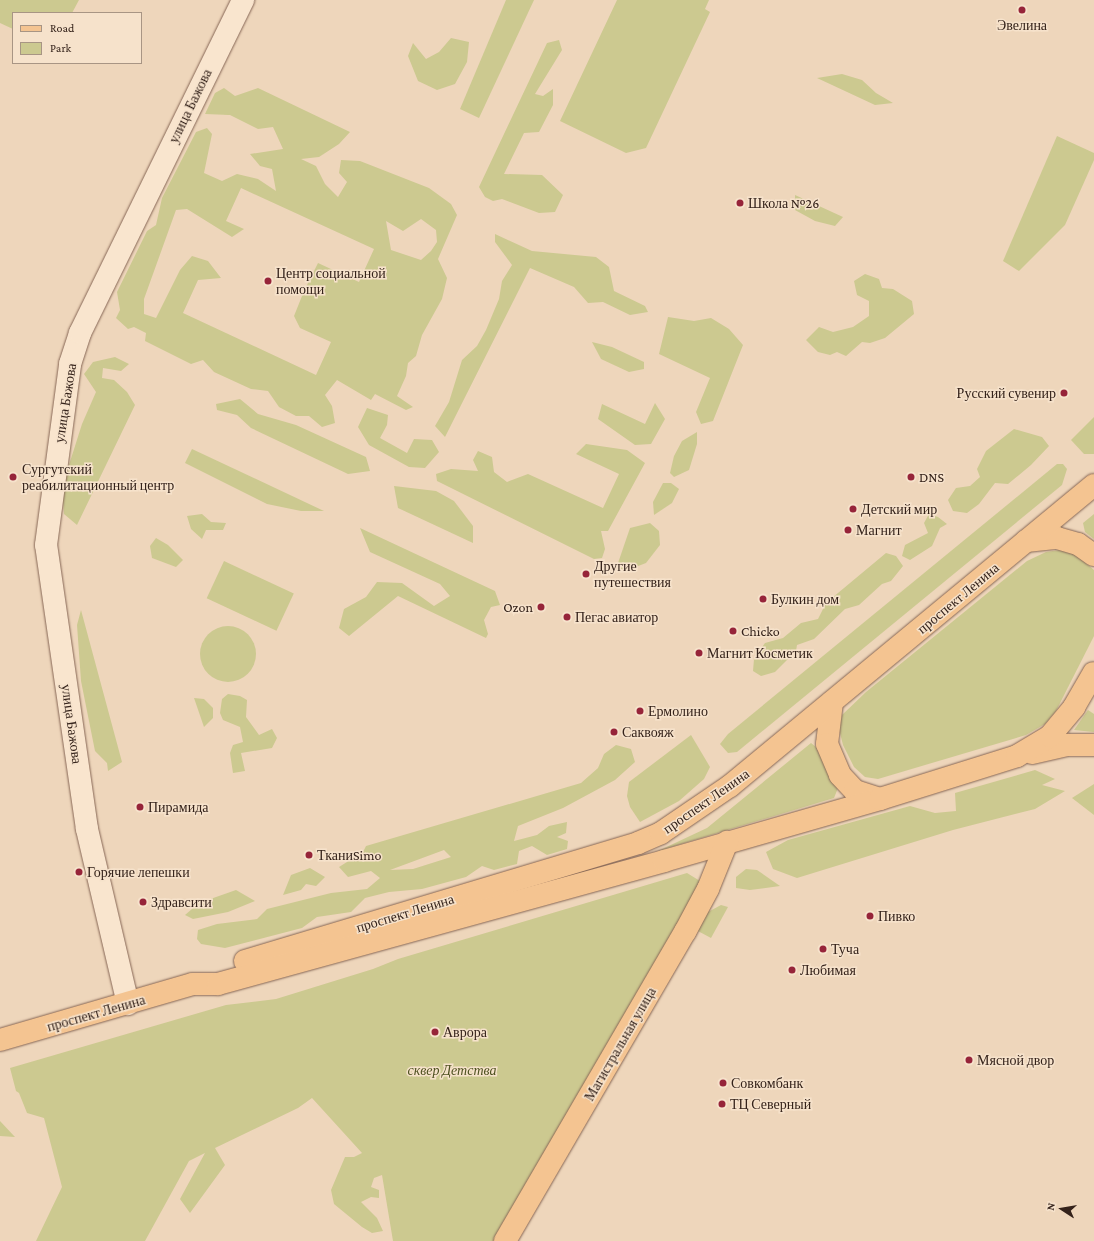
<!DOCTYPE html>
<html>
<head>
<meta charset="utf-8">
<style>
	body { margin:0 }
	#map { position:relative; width:1094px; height:1241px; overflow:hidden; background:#eed6bb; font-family:"Crimson Pro",serif }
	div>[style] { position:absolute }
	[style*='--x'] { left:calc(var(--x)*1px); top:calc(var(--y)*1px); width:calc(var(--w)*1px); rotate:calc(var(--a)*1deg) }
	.green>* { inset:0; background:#ccc990; transform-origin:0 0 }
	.round { border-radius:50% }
	.roads { filter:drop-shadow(0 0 1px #866655) drop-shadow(0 0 1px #866655) }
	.minor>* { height:22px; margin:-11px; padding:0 11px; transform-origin:11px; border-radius:11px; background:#f9e5ce }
	.major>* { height:22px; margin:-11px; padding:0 11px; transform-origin:11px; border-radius:11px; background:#f4c491 }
	.dots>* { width:11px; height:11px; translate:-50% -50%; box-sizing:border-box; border:2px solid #f6e2cb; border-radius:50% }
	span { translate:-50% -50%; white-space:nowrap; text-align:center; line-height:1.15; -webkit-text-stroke:3px #f6e2cb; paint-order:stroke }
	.poi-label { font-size:14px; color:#34221a }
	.left { translate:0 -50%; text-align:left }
	.right { translate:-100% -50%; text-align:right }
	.street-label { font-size:14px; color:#34221a }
	.park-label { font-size:14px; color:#4e5120; font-style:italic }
	.legend { position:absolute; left:12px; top:12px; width:130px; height:52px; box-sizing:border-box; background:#f6e2cb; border:1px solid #a89584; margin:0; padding:5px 7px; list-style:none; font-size:12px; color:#34221a }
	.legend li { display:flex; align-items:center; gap:8px; height:20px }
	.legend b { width:20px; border:1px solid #a89584 }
	.north { position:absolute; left:1042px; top:1189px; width:40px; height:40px; -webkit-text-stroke:3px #f6e2cb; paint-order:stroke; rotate:282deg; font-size:11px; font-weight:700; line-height:16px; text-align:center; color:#34221a }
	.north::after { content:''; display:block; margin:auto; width:14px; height:18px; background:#34221a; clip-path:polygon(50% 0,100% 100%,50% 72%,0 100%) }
</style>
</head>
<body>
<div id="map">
	<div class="green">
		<i style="clip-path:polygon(0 0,79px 0,72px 13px,13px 13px,13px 29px,0 23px)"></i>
		<i style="clip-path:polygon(506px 0,534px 0,479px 118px,460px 109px)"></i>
		<i style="clip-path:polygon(617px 0,709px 0,705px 9px,710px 12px,646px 148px,626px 153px,560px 121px)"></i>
		<i style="clip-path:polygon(451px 38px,469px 42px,467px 62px,455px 84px,437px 90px,418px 81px,408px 56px,413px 43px,426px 59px,439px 52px)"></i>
		<i style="clip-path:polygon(559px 40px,562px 50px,535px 94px,543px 96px,553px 89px,553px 105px,539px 132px,524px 133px,504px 174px,542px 175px,563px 195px,555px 212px,539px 213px,502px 199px,493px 201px,485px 197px,479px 187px,547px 43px)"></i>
		<i style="clip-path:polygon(842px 74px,862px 80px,876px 93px,893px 103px,875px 105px,817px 78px)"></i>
		<i style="clip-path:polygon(evenodd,224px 88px,235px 96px,258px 88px,350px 132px,339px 144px,319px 157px,301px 159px,316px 166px,325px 184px,338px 197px,347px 182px,339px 173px,341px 160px,360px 161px,429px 188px,451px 204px,457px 215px,438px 259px,447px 278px,442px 299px,422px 335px,416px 356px,408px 363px,406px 376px,397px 396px,413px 407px,406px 410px,375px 394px,371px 400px,337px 380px,325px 395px,332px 406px,335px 423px,322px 427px,309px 416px,296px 416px,279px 407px,268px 391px,251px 389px,214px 372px,203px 360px,191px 364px,145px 341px,146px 333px,134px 327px,128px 329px,116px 318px,120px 310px,117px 292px,147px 231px,156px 225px,162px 198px,196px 132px,207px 128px,212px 134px,204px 173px,222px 181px,237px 174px,258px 179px,276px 191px,272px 169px,260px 166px,250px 154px,283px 149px,273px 127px,258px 129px,230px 115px,205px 114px,215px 93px,224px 88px,241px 188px,374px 249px,359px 282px,318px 263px,304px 291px,294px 316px,300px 328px,331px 342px,316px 375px,183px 313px,198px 280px,221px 278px,208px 261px,192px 256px,180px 270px,156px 318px,144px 314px,144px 299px,176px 210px,187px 209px,232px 237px,244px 229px,226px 221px,241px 188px,224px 88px,421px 219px,436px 230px,437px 242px,431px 251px,421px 260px,391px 250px,386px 221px,403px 231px,421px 219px)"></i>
		<i style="clip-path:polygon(1057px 136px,1094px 153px,1094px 160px,1065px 225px,1019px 271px,1003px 261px)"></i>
		<i style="clip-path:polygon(795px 195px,843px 217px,835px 226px,815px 221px,795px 210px)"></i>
		<i style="clip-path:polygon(495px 234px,532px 251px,596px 257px,609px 267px,614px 291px,645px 306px,648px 312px,630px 315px,603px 302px,588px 303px,574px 287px,530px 268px,445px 437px,435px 426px,449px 402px,462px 360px,477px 346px,486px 330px,499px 299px,502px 281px,512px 265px,495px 242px)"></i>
		<i style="clip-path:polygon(865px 274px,879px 279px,882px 288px,893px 289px,912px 301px,914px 314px,885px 338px,870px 343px,862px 342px,846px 356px,837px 352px,830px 355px,818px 352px,806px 340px,819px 327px,833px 332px,853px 327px,869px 316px,869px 301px,857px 295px,854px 281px)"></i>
		<i style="clip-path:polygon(668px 317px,694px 321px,711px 318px,729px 329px,743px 345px,713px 421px,701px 424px,696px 412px,710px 378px,659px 354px)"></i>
		<i style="clip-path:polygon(592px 342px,612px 347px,644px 362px,644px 369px,629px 372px,601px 359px)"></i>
		<i style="clip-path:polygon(115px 357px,129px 364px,121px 371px,103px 368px,102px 378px,114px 380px,127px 392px,135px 405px,77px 525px,64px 514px,62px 487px,82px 424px,96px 392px,84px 374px,93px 362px)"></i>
		<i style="clip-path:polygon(240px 399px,258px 414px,296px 425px,366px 457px,370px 471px,348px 474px,251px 428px,237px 415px,217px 410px,216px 404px)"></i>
		<i style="clip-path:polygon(655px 403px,665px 419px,651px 444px,635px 445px,598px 419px,602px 404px,645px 424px)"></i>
		<i style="clip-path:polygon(367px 408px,388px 415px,387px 425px,380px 438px,407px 453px,414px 439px,432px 440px,439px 452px,425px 468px,409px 467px,369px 445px,358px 427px)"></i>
		<i style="clip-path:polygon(1094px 417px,1094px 454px,1084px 454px,1071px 440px)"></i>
		<i style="clip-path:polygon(1014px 429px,1042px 437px,1049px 446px,1031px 465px,1008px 484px,995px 483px,979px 504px,967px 513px,953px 511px,948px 500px,956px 488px,970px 486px,980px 477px,977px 469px,986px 451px)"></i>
		<i style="clip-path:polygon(697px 432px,697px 444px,689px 470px,674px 477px,670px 473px,674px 456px,682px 441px)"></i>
		<i style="clip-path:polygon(586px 444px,627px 450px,645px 463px,608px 531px,601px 531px,605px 549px,602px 558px,594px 559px,437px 481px,436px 474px,451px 469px,478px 471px,473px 460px,478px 451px,492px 457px,494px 472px,507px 482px,528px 474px,603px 508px,619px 474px,576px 454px)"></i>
		<i style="clip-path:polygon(192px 449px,324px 511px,301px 511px,267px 504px,185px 463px)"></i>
		<i style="clip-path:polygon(1057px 464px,1063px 464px,1067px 469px,1062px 485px,737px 752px,728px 753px,720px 744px,728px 734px)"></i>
		<i style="clip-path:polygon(663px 483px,671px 483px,679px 489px,672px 503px,654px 515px,653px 502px)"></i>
		<i style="clip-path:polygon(394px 486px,436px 491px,454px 501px,473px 526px,473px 543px,398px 508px)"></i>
		<i style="clip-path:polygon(202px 514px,211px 522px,226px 523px,223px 530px,206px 530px,202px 539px,191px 529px,187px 516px)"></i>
		<i style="clip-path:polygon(929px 514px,938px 517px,947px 524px,940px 528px,932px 546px,910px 560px,902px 556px,905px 545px,928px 533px,924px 523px)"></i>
		<i style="clip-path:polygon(1094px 514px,1094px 539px,1085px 532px,1083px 523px)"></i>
		<i style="clip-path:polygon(650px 523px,659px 531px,660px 545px,646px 563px,625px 571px,617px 566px,630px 528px)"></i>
		<i style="clip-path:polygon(360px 528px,495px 591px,500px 605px,491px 607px,484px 620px,488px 634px,486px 638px,398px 596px,349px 636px,339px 628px,344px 609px,366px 597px,377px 582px,402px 583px,434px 606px,450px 596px,440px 584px,370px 552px)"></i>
		<i style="clip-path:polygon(156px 538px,168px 545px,183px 560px,176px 567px,152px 558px,150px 546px)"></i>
		<i style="clip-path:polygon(1060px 550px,1076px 555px,1094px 570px,1094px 636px,1056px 711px,1045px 724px,1026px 735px,878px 779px,865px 777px,854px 767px,843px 745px,839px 729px,842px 715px,866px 692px,1027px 561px,1046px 552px)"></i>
		<i style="clip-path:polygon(886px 553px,896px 556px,903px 566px,891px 581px,882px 584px,859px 605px,845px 609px,814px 639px,797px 645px,796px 651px,775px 672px,761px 676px,753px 671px,754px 659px,765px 643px,783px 638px,801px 623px,818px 619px,826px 603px)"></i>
		<i style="left:224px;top:561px;width:77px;height:41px;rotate:25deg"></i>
		<i style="clip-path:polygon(81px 610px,122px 762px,108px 771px,107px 763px,95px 751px,81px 681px,77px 625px)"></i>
		<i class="round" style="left:200px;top:626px;width:56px;height:56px"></i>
		<i style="clip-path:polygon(228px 694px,240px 696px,247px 700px,246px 717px,259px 735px,272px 729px,277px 738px,272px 748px,241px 753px,245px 771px,233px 773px,230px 753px,233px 745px,243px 742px,240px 727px,223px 720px,220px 713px,222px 699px)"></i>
		<i style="clip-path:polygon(194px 698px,204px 699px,213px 708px,213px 718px,204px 727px)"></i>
		<i style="clip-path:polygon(1088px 710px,1094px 714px,1094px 732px,1074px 730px)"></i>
		<i style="clip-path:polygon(691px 735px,710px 767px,704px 779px,679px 801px,640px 822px,630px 807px,627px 796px,629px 782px)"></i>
		<i style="clip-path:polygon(811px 743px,816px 747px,838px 788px,834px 798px,658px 851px,707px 828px)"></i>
		<i style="clip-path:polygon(evenodd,616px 745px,631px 749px,635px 762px,615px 780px,563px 808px,518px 826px,514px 841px,537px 835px,549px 826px,567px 822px,566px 833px,557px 837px,568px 841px,567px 849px,547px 855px,532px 846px,519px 851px,517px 864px,494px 870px,482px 866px,466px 877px,422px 889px,389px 892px,365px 898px,351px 912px,317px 917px,302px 928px,225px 948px,201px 944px,197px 939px,198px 930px,217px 924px,257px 919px,267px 909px,331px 893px,367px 889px,380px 878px,371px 871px,348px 877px,339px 867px,363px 852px,366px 846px,581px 783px,598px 768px,604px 754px,616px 745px,444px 850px,451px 857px,413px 869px,390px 870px,444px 850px)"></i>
		<i style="clip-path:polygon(1035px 770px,1055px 779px,1042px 785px,1065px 791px,1035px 809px,953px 830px,797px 878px,773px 869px,766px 852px,788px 840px,910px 806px,935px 813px,956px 811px,955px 793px)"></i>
		<i style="clip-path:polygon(1094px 784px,1094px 815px,1072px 798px)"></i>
		<i style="clip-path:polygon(310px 868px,325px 877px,316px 886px,306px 884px,301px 890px,283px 895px,291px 875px)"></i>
		<i style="clip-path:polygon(746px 869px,757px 870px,780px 886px,750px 890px,736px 888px,736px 877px)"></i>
		<i style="clip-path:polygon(687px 873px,700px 881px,699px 890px,496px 1241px,393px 1241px,382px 1175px,374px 1178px,371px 1187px,379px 1190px,379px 1198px,371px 1197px,361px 1202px,377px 1218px,383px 1231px,372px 1233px,362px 1227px,334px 1204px,331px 1190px,345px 1157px,354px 1157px,362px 1153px,312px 1098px,298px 1108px,215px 1148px,225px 1165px,190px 1213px,180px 1199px,205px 1153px,189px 1161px,145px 1241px,36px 1241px,62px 1187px,44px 1118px,27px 1113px,19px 1093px,16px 1091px,10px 1068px,226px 1005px,276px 999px,373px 969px,398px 959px)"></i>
		<i style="clip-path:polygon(236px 890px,255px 901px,228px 912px,193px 919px,185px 915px,199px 903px)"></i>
		<i style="clip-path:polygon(721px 905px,728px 907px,711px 938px,696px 930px,708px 912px)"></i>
		<i style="clip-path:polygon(0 1121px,15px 1137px,0 1136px)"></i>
	</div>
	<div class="roads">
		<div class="minor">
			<i style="--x:128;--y:1004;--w:180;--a:-103.2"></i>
			<i style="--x:87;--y:829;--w:287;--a:-98.2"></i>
			<i style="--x:46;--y:545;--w:183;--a:-82.4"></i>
			<i style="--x:70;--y:364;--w:33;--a:-72"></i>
			<i style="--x:80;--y:333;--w:371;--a:-63.9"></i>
		</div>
		<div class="major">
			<i style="--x:1026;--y:541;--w:31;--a:-6"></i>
			<i style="--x:1057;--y:538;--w:22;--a:16"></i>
			<i style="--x:1078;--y:544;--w:19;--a:35"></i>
			<i style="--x:832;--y:702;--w:42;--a:96.8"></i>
			<i style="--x:827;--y:744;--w:34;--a:67"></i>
			<i style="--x:840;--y:775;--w:22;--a:47"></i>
			<i style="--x:855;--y:791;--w:26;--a:18"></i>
			<i style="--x:1032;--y:753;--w:37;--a:-13"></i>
			<i style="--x:1068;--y:745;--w:26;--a:0"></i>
			<i style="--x:245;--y:961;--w:410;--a:-16.7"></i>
			<i style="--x:638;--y:843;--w:25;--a:-23"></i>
			<i style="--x:661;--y:833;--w:83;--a:-34.3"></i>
			<i style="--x:730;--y:786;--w:472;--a:-39.6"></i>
			<i style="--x:0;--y:1040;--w:201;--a:-16.2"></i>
			<i style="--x:193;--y:984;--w:25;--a:0"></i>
			<i style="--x:218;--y:984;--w:463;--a:-15.4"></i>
			<i style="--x:664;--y:861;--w:225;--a:-16"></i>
			<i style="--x:880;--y:799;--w:144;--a:-17.4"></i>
			<i style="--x:1017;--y:756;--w:39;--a:-31"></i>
			<i style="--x:1050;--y:736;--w:38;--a:-50"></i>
			<i style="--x:1074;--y:707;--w:39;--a:-60"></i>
			<i style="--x:505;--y:1241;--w:358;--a:-59.8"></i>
			<i style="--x:685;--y:932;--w:49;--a:-61.9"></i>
			<i style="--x:708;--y:889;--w:51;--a:-68"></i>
		</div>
	</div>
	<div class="dots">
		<i style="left:1022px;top:10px;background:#962439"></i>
		<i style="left:740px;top:203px;background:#962439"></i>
		<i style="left:268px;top:281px;background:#962439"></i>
		<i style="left:1064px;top:393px;background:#962439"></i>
		<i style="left:13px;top:477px;background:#962439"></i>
		<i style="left:911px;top:477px;background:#962439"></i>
		<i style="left:853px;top:509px;background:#962439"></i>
		<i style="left:848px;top:530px;background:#962439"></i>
		<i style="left:586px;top:574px;background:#962439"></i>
		<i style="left:763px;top:599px;background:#962439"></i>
		<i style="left:541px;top:607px;background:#962439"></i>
		<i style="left:567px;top:617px;background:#962439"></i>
		<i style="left:733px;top:631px;background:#962439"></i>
		<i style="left:699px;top:653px;background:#962439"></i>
		<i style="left:640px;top:711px;background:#962439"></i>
		<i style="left:614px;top:732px;background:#962439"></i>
		<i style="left:140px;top:807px;background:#962439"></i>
		<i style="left:309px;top:855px;background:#962439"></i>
		<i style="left:79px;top:872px;background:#962439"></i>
		<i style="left:143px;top:902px;background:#962439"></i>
		<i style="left:870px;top:916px;background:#962439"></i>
		<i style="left:823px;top:949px;background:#962439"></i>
		<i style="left:792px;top:970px;background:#962439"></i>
		<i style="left:435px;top:1032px;background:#962439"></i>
		<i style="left:969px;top:1060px;background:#962439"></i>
		<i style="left:723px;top:1083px;background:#962439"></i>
		<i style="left:722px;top:1104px;background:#962439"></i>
	</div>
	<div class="poi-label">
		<span style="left:1022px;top:25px">Эвелина</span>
		<span class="left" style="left:748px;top:203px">Школа №26</span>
		<span class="left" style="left:276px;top:281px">Центр социальной<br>помощи</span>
		<span class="right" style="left:1056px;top:393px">Русский сувенир</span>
		<span class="left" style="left:22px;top:477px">Сургутский<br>реабилитационный центр</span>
		<span class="left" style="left:919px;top:477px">DNS</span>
		<span class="left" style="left:861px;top:509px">Детский мир</span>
		<span class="left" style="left:856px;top:530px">Магнит</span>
		<span class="left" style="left:594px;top:574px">Другие<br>путешествия</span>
		<span class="left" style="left:771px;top:599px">Булкин дом</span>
		<span class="right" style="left:533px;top:607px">Ozon</span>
		<span class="left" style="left:575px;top:617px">Пегас авиатор</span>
		<span class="left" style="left:741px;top:631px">Chicko</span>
		<span class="left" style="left:707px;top:653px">Магнит Косметик</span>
		<span class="left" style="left:648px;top:711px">Ермолино</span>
		<span class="left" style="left:622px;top:732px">Саквояж</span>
		<span class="left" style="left:148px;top:807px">Пирамида</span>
		<span class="left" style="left:317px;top:855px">ТканиSimo</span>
		<span class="left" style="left:87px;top:872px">Горячие лепешки</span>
		<span class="left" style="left:151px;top:902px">Здравсити</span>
		<span class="left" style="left:878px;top:916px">Пивко</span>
		<span class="left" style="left:831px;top:949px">Туча</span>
		<span class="left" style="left:800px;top:970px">Любимая</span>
		<span class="left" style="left:443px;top:1032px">Аврора</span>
		<span class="left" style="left:977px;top:1060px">Мясной двор</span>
		<span class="left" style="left:731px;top:1083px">Совкомбанк</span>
		<span class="left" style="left:730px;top:1104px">ТЦ Северный</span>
	</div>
	<div class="street-label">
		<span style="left:190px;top:106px;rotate:-64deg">улица Бажова</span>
		<span style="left:65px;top:403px;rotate:-81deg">улица Бажова</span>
		<span style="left:958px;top:598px;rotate:-40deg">проспект Ленина</span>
		<span style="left:72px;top:724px;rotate:82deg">улица Бажова</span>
		<span style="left:706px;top:801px;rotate:-35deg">проспект Ленина</span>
		<span style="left:405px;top:913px;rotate:-17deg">проспект Ленина</span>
		<span style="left:96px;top:1013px;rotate:-16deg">проспект Ленина</span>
		<span style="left:620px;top:1044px;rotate:-60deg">Магистральная улица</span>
	</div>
	<div class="park-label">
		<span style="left:452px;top:1070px">сквер Детства</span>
	</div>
	<ul class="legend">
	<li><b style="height:5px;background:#f4c491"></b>Road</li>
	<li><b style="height:11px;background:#ccc990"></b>Park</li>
	</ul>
	<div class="north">N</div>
</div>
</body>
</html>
